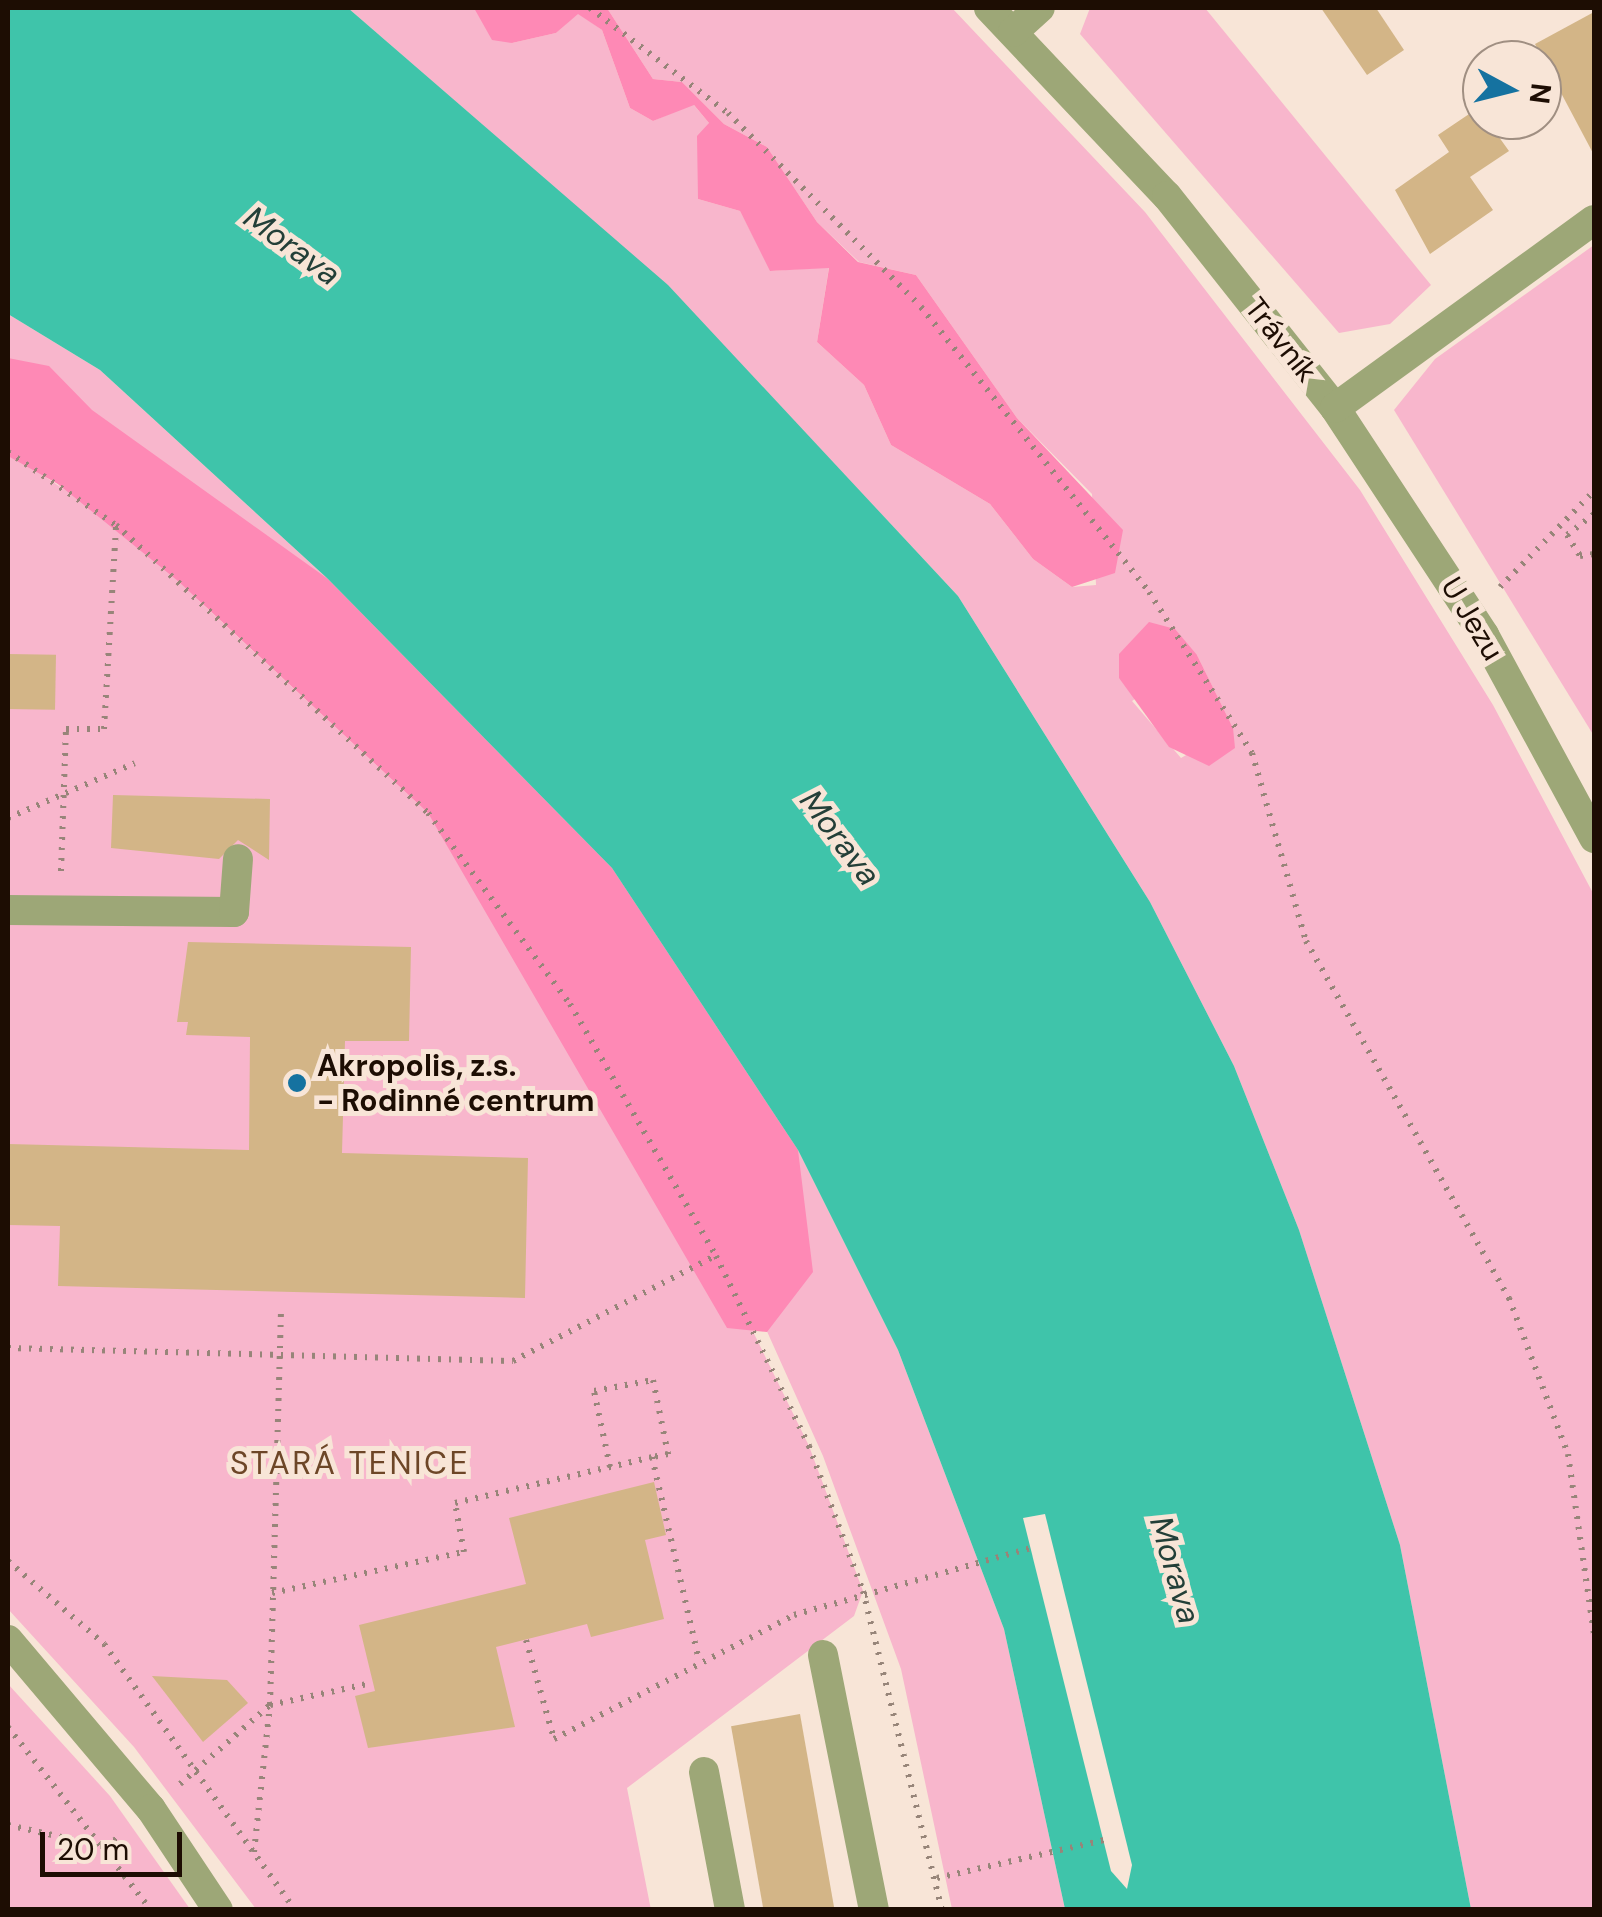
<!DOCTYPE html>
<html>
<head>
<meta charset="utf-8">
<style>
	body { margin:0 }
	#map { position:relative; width:1602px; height:1917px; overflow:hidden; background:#f8e5d7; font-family:"DM Sans",sans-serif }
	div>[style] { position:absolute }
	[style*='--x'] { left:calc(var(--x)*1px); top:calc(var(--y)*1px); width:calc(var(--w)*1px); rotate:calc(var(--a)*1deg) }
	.green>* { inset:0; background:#f8b6cc }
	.forest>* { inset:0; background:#fe89b5 }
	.water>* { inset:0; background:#3fc4aa }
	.pier>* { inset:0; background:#f8e5d7 }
	.building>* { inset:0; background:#d3b587; transform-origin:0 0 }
	.path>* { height:6px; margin-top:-3px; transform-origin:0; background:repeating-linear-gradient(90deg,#978579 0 2.5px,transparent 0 10.5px) }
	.minor>* { height:30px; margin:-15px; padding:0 15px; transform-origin:15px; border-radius:15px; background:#9da777 }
	.dots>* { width:28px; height:28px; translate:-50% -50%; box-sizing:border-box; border:5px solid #f8e5d7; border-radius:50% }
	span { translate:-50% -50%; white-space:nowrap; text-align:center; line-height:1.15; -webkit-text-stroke:10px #f8e5d7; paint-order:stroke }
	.street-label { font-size:30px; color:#1d0d03 }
	.poi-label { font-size:30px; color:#1d0d03; font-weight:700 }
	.left { translate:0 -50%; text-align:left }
	.water-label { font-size:32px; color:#233f38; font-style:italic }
	.neighbourhood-label { font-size:32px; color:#6d4627; letter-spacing:2.5px }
	.frame { position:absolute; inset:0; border:10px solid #1d0d03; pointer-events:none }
	.north { position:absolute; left:1462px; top:40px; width:100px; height:100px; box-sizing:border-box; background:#f8e5d7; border:2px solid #a08f82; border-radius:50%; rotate:97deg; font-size:28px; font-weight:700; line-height:40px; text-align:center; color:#1d0d03 }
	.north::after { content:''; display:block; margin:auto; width:35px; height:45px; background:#1572a0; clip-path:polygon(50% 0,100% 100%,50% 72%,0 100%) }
	.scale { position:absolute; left:40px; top:1832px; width:142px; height:45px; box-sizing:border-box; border:5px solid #1d0d03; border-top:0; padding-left:12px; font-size:30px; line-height:35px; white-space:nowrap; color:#1d0d03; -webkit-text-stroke:8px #f8e5d7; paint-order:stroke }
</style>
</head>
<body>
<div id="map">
	<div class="green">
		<i style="clip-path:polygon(evenodd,348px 8px,474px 8px,512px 43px,556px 33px,578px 13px,602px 30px,630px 108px,653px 121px,693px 104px,709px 123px,698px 199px,740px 211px,771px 271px,829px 267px,817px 342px,864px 385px,891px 445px,990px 504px,1033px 559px,1072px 587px,1096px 585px,1092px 494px,1017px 418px,916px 275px,859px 262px,817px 222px,767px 147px,724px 124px,682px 82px,653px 79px,607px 8px,952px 8px,1145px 212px,1360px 490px,1493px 705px,1594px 895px,1594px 1909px,1471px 1909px,1400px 1545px,1299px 1230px,1234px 1066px,1150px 902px,958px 596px,668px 286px,348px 8px,1197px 655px,1233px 728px,1181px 758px,1132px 701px,1197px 655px)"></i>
		<i style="clip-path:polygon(1090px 8px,1205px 8px,1431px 285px,1390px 324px,1339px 333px,1080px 34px)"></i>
		<i style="clip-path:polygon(1594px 245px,1594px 736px,1394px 410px,1435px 359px)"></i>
		<i style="clip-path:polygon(8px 314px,100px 370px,328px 579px,612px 868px,798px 1150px,898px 1350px,1004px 1629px,1065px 1909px,952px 1909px,901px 1669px,823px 1456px,734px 1258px,422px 783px,197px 599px,428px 813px,716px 1256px,809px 1446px,863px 1591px,854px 1616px,627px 1788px,651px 1910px,256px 1909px,134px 1747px,8px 1609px,8px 452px,65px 490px,8px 444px)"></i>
		<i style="clip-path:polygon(8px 1684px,110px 1796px,190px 1909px,8px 1909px)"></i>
	</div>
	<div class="forest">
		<i style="clip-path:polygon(474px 8px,607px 8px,653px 79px,682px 82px,724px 124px,767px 147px,817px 222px,858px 262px,916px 275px,1017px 418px,1123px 530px,1115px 573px,1072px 587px,1033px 559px,990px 504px,891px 445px,864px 385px,817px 342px,829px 268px,770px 271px,740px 211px,698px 199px,697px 136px,709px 123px,694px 105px,653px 121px,630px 108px,602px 30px,578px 14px,556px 33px,512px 43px,492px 40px)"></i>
		<i style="clip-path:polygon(8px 358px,49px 366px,92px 410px,328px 579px,612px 868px,798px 1150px,813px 1272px,767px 1332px,727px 1328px,428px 813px,178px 581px,58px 484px,8px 456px)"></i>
		<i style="clip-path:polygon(1149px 622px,1175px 629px,1197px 655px,1233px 728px,1235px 748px,1209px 766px,1169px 747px,1119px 678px,1119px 654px)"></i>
	</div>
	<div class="water">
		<i style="clip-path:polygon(8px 8px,348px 8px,668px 285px,958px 596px,1150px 902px,1234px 1066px,1299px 1230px,1400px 1545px,1471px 1909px,1065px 1909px,1004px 1629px,898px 1350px,798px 1150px,612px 868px,328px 579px,100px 370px,8px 314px)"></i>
	</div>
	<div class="pier">
		<i style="clip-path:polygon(1045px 1514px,1132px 1865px,1127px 1889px,1111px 1871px,1023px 1518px)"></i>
	</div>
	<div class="building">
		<i style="clip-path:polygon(1321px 8px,1376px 8px,1404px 50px,1367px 75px)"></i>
		<i style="clip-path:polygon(1594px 12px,1594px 155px,1535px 44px)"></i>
		<i style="clip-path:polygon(1478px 108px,1509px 151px,1470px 177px,1493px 210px,1430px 254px,1395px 190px,1449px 152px,1438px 135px)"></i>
		<i style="left:8px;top:654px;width:48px;height:55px;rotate:1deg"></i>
		<i style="clip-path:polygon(113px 795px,270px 799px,269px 860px,238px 840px,219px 859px,111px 848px)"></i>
		<i style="clip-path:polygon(188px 942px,411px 947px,409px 1041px,345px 1041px,342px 1153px,528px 1158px,525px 1298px,58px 1286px,60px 1226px,8px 1225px,8px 1144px,249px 1150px,250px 1037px,186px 1035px,188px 1022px,177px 1022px)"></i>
		<i style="clip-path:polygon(654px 1482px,666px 1535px,645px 1540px,664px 1619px,591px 1637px,587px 1624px,496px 1647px,515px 1727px,368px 1748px,355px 1696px,375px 1691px,359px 1625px,526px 1584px,509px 1518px)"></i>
		<i style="clip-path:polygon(152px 1676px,227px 1680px,248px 1703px,203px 1742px)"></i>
		<i style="left:800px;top:1714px;width:199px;height:70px;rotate:80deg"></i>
	</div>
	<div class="path">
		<i style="--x:590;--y:8;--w:173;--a:37.3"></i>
		<i style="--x:728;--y:113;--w:274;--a:45.1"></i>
		<i style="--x:921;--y:307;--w:365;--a:51.3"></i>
		<i style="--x:1149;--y:592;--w:191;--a:57.4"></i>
		<i style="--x:1252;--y:753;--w:196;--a:74"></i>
		<i style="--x:1306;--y:941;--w:411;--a:60.4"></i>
		<i style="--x:1509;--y:1298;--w:167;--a:69.3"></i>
		<i style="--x:1568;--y:1454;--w:182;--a:81.8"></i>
		<i style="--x:8;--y:452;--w:130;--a:34.1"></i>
		<i style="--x:116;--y:525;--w:425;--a:42.7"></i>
		<i style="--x:428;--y:813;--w:238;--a:53.4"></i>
		<i style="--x:570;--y:1004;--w:291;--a:59.9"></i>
		<i style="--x:716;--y:1256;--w:212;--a:63.9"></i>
		<i style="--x:809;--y:1446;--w:155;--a:69.6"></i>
		<i style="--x:863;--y:1591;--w:329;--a:76.1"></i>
		<i style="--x:1594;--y:514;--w:34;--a:142"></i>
		<i style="--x:1567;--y:535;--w:25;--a:58"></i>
		<i style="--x:1580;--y:556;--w:14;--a:-8"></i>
		<i style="--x:1500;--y:587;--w:134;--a:-45.6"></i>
		<i style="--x:8;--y:818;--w:138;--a:-23.4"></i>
		<i style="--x:61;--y:871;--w:142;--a:-88"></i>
		<i style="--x:66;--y:729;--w:38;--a:0"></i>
		<i style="--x:104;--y:729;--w:204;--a:-86.6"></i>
		<i style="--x:8;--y:1348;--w:505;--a:1.47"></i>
		<i style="--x:513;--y:1361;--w:228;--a:-27.5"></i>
		<i style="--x:610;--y:1467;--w:78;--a:-101.9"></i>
		<i style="--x:594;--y:1391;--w:60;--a:-10.6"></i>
		<i style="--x:653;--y:1380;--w:76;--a:78.5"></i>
		<i style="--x:668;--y:1454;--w:16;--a:169"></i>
		<i style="--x:8;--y:1561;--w:127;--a:40.8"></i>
		<i style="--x:104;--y:1644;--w:325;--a:54.3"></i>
		<i style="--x:272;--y:1593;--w:196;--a:-12.1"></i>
		<i style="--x:464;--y:1552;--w:50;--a:-100.4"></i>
		<i style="--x:455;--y:1503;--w:202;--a:-13.1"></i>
		<i style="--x:652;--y:1457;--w:209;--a:77"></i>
		<i style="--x:526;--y:1640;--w:103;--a:74.2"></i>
		<i style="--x:554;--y:1739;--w:270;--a:-27.3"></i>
		<i style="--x:794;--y:1615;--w:246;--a:-15.8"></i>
		<i style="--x:8;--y:1727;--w:232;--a:52"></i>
		<i style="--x:180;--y:1784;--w:120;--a:-41.3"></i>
		<i style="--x:270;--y:1705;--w:104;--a:-12.2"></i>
		<i style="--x:8;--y:1825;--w:100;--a:12.7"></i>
		<i style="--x:106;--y:1847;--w:19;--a:-39"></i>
		<i style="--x:254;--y:1852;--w:148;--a:-83.8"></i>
		<i style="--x:270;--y:1705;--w:392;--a:-88.4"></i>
		<i style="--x:937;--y:1878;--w:171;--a:-12.8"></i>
	</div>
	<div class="minor">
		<i style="--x:989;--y:8;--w:259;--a:46.6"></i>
		<i style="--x:1167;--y:196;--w:270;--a:51.6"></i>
		<i style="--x:1335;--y:408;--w:272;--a:56.7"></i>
		<i style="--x:1484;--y:635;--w:231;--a:61.5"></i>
		<i style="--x:1013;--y:32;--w:36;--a:-42"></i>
		<i style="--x:1335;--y:408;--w:320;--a:-36"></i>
		<i style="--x:8;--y:910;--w:226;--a:0.5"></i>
		<i style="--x:234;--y:912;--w:53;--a:-85.7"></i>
		<i style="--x:8;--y:1640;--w:221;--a:49.8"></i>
		<i style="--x:151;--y:1809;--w:121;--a:56.4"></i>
		<i style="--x:823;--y:1655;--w:260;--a:78.7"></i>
		<i style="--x:704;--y:1772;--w:140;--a:79.3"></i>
	</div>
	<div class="dots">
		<i style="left:297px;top:1083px;background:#1572a0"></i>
	</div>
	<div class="street-label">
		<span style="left:1281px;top:340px;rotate:52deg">Trávník</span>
		<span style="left:1472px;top:619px;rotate:59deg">U Jezu</span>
	</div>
	<div class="poi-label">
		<span class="left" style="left:317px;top:1083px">Akropolis, z.s.<br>- Rodinné centrum</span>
	</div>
	<div class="water-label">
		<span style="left:292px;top:246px;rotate:36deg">Morava</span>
		<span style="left:840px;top:838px;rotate:53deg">Morava</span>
		<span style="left:1175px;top:1570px;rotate:74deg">Morava</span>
	</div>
	<div class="neighbourhood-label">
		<span style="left:350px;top:1463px">STARÁ TENICE</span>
	</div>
	<div class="frame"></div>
	<div class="north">N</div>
	<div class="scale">20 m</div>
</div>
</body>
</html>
